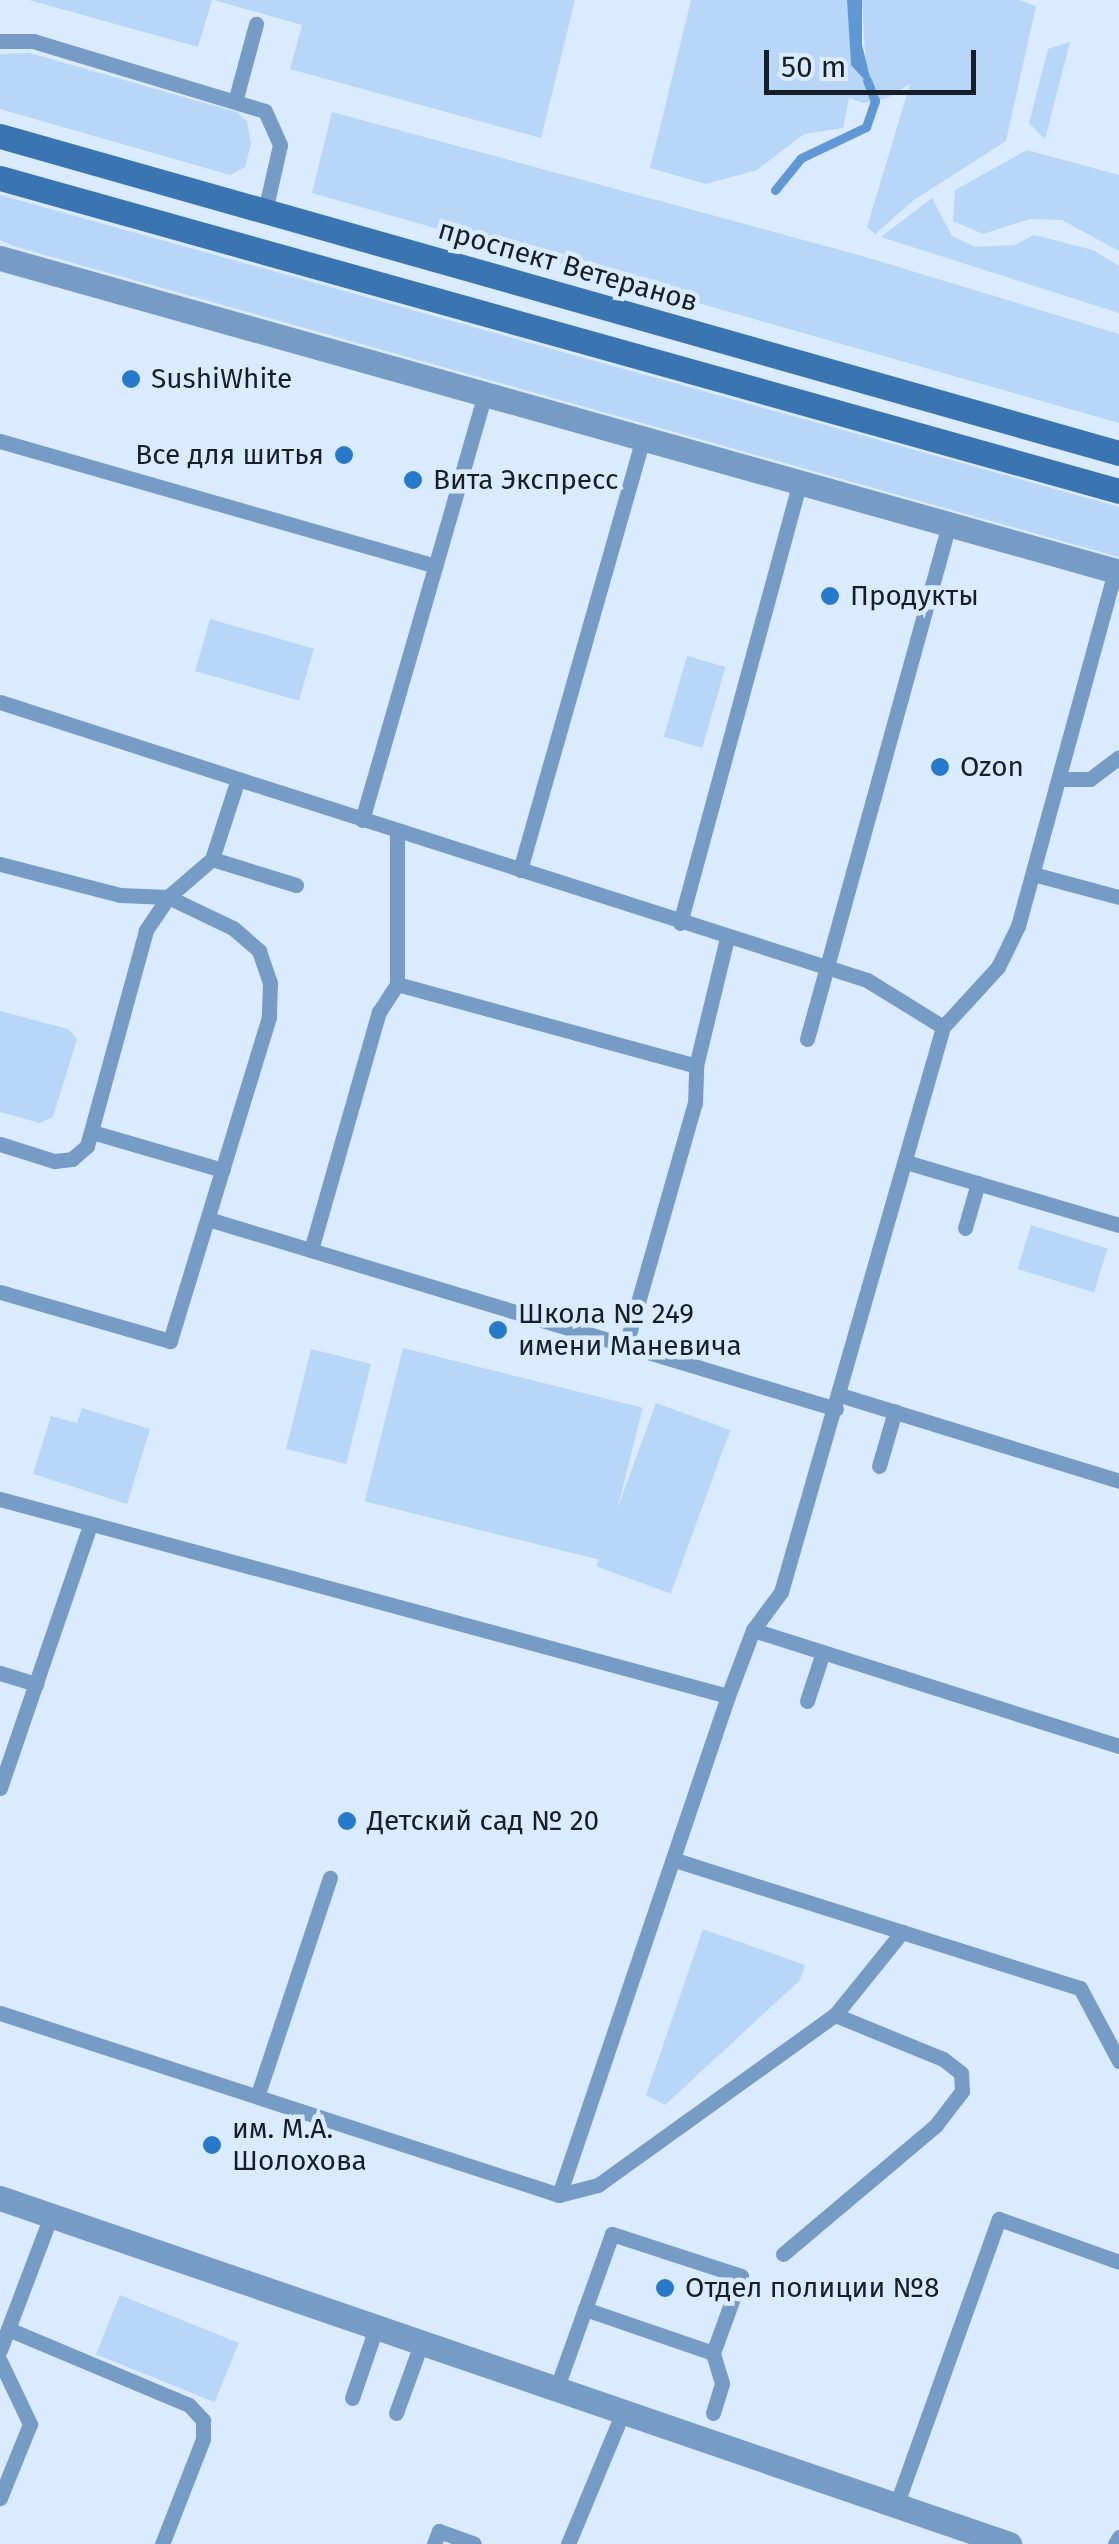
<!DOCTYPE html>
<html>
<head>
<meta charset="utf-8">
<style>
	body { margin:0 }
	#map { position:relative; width:1119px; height:2544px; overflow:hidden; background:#daebff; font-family:"Fira Sans",sans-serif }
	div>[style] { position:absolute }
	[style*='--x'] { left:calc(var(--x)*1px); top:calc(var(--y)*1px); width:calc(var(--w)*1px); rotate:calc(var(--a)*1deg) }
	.green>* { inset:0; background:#b7d6f8; transform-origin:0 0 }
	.water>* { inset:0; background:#6098d3 }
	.stream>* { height:9px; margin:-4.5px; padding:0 4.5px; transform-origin:4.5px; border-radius:4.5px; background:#6098d3 }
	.lane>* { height:15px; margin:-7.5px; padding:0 7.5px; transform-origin:7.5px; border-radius:7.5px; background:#769cc6 }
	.street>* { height:25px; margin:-12.5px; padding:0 12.5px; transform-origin:12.5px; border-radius:12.5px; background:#769cc6 }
	.secondary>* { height:25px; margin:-12.5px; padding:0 12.5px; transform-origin:12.5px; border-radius:12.5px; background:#3a75b2 }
	.dots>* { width:28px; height:28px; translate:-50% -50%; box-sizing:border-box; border:5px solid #daebff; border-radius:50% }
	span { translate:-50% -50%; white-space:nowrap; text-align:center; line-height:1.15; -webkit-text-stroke:9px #daebff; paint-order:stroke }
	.street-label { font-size:28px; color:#161e27 }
	.poi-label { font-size:28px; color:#161e27 }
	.left { translate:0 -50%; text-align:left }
	.right { translate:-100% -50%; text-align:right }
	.scale { position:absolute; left:764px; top:50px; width:212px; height:45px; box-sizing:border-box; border:5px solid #161e27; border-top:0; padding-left:12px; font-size:30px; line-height:35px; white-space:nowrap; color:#161e27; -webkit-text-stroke:8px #daebff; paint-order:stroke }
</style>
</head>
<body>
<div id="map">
	<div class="green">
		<i style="clip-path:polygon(29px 0,212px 0,198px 47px)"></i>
		<i style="clip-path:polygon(214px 0,575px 0,541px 138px,290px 69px,302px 25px)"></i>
		<i style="clip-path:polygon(691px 0,847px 0,851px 65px,866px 69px,862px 0,1019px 0,1036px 6px,1006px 141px,914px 200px,875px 234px,867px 227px,910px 84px,887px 98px,863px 103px,849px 98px,843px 128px,804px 134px,757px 170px,706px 184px,650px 168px)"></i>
		<i style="clip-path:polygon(1070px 42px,1045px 139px,1029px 123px,1048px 49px)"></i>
		<i style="clip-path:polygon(30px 53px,236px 112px,247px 121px,251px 144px,245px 167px,230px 175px,0 109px,0 54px)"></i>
		<i style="clip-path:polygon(332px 112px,862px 256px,1119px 334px,1119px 423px,312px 193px)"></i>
		<i style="clip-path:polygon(1027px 150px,1119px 175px,1119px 251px,1062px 220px,1030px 219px,983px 234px,953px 221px,955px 190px)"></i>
		<i style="clip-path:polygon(0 195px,1119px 507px,1119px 557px,13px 246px,0 240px)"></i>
		<i style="clip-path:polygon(932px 198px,952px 236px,975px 247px,1015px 245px,1034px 235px,1093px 250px,1119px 266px,1119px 313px,881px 237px)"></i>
		<i style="left:210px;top:619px;width:108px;height:54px;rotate:16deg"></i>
		<i style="left:687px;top:656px;width:40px;height:84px;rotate:16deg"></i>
		<i style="clip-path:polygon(0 1011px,68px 1029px,77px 1039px,53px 1117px,40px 1123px,0 1112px)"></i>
		<i style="left:1031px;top:1225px;width:80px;height:46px;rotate:17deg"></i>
		<i style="left:403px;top:1348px;width:247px;height:158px;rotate:14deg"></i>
		<i style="left:311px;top:1349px;width:62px;height:103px;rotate:14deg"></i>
		<i style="left:656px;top:1403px;width:79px;height:174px;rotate:20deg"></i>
		<i style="clip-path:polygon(82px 1408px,150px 1429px,127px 1504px,33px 1474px,51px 1416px,77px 1423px)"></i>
		<i style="clip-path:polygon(703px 1929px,805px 1965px,800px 1980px,665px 2105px,646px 2095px)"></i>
		<i style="left:120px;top:2295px;width:128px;height:64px;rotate:22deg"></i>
	</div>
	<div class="water">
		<i style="clip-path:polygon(847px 0,862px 0,862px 45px,873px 89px,851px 65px)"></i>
	</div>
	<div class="stream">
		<i style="--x:775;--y:190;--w:41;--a:-50.9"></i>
		<i style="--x:801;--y:158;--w:72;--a:-25.5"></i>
		<i style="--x:866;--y:127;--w:28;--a:-71"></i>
		<i style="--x:875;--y:101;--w:22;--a:-111"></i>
	</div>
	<div class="lane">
		<i style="--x:0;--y:41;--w:33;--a:0"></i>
		<i style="--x:33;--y:41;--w:242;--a:16.8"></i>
		<i style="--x:265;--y:111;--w:37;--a:66"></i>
		<i style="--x:280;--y:145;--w:68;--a:102.8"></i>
		<i style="--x:236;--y:98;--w:77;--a:-74.9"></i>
		<i style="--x:0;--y:441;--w:453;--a:16"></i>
		<i style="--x:0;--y:702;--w:250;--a:17.9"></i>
		<i style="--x:1059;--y:779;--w:31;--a:0"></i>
		<i style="--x:1090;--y:779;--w:36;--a:-37"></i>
		<i style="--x:362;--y:820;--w:443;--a:-73.9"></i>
		<i style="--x:212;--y:859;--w:88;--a:17.2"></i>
		<i style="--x:0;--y:864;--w:124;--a:14.5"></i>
		<i style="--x:120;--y:895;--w:48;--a:2.4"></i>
		<i style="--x:168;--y:897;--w:58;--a:-40.8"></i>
		<i style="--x:212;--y:859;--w:84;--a:-72"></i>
		<i style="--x:238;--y:779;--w:660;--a:17.72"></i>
		<i style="--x:867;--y:980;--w:89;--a:31.7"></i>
		<i style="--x:520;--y:870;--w:448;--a:-74.1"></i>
		<i style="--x:1033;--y:874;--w:89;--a:15"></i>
		<i style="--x:680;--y:923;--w:457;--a:-74.8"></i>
		<i style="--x:397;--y:984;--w:310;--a:15.3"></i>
		<i style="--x:807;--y:1039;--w:534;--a:-74.58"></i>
		<i style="--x:92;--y:1132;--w:136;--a:16.2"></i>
		<i style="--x:0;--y:1144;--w:57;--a:17.5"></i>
		<i style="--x:54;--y:1161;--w:18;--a:-6"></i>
		<i style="--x:72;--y:1159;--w:20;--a:-41"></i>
		<i style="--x:87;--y:1146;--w:224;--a:-74.7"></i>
		<i style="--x:146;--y:930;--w:40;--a:-56"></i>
		<i style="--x:168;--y:897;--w:72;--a:25.5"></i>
		<i style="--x:233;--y:928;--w:35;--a:41"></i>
		<i style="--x:259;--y:951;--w:34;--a:71"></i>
		<i style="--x:270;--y:983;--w:34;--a:92"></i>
		<i style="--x:269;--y:1017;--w:339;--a:107"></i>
		<i style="--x:170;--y:1341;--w:177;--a:-163.9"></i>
		<i style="--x:906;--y:1162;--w:222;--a:16.5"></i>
		<i style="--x:208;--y:1219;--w:656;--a:16.83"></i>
		<i style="--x:965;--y:1228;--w:47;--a:-73.9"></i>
		<i style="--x:311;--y:1250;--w:248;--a:-74.1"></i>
		<i style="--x:379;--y:1012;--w:33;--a:-57"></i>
		<i style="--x:397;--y:984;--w:152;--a:-90"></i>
		<i style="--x:625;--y:1348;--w:255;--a:-74.1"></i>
		<i style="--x:695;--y:1103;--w:37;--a:-88"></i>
		<i style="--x:696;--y:1066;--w:132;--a:-76.4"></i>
		<i style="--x:840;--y:1395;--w:292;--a:17.1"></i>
		<i style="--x:879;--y:1466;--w:57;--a:-73.8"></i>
		<i style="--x:0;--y:1499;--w:754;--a:15.14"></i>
		<i style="--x:753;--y:1630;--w:384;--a:17.6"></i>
		<i style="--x:0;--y:1673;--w:38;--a:17"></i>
		<i style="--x:807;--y:1701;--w:48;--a:-71.9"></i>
		<i style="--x:0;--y:1788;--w:275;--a:-71.1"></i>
		<i style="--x:675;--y:1860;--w:238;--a:17.6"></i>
		<i style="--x:0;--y:2013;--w:588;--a:18.03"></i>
		<i style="--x:559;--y:2195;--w:40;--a:-14.4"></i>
		<i style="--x:598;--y:2185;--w:292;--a:-35.7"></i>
		<i style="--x:835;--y:2015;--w:107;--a:-51.1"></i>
		<i style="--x:902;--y:1932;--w:187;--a:17.5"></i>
		<i style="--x:1080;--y:1988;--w:83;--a:61.9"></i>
		<i style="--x:258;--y:2094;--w:228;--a:-71.6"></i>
		<i style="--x:559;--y:2195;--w:527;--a:-71.29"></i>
		<i style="--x:728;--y:1696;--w:71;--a:-69.3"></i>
		<i style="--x:753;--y:1630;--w:47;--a:-53.6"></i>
		<i style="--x:781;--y:1592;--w:588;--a:-74"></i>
		<i style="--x:943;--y:1027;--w:81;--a:-47.5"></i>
		<i style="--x:998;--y:967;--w:46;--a:-64"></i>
		<i style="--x:1018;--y:926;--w:368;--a:-74.7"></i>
		<i style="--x:783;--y:2254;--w:200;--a:-40.1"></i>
		<i style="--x:936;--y:2125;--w:43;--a:-52.6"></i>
		<i style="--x:962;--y:2091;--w:18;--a:-93"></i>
		<i style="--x:961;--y:2073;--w:23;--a:-142"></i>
		<i style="--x:943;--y:2059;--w:117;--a:-157.8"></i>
		<i style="--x:8;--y:2329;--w:196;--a:22.8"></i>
		<i style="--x:189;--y:2405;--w:21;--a:47"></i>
		<i style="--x:203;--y:2420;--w:19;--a:90"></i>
		<i style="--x:203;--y:2439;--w:113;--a:111.3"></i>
		<i style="--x:0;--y:2350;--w:143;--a:-69.2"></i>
		<i style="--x:0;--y:2361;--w:70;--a:64.5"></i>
		<i style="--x:30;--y:2424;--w:80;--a:112.1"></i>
		<i style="--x:556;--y:2390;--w:86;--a:-70.3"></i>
		<i style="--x:585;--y:2309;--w:135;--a:19"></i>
		<i style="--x:713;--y:2353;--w:82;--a:-70"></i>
		<i style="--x:741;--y:2276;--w:136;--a:-162"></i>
		<i style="--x:612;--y:2234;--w:80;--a:109.8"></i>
		<i style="--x:352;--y:2398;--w:74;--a:-71.1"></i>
		<i style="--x:396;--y:2413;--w:73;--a:-70.1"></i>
		<i style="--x:713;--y:2413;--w:31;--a:-73"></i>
		<i style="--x:722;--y:2383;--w:31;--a:-107"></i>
		<i style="--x:896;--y:2506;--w:305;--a:-70.3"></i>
		<i style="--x:999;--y:2219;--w:127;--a:19.7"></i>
		<i style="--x:434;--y:2544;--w:14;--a:-69"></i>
		<i style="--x:439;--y:2531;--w:37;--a:20"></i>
		<i style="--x:568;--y:2544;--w:141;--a:-67.4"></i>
		<i style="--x:1115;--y:2544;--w:8;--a:-60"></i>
	</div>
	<div class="street">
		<i style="--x:0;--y:258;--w:1162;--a:15.67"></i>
		<i style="--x:0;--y:2198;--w:1067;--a:18.93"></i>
	</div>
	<div class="secondary">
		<i style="--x:0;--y:136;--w:1163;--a:15.82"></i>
		<i style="--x:0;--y:178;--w:1162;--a:15.63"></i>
	</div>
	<div class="dots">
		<i style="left:131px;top:379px;background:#277ac9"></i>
		<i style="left:344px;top:455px;background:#277ac9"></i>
		<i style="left:413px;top:480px;background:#277ac9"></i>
		<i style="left:830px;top:596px;background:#277ac9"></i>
		<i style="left:940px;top:767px;background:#277ac9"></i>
		<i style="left:498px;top:1330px;background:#277ac9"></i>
		<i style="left:347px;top:1821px;background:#277ac9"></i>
		<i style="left:212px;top:2145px;background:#277ac9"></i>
		<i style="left:665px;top:2288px;background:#277ac9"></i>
	</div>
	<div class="street-label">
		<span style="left:568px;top:266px;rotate:16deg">проспект Ветеранов</span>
	</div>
	<div class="poi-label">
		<span class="left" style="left:151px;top:379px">SushiWhite</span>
		<span class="right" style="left:324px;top:455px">Все для шитья</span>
		<span class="left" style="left:433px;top:480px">Вита Экспресс</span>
		<span class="left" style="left:850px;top:596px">Продукты</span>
		<span class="left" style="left:960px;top:767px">Ozon</span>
		<span class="left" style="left:518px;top:1330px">Школа № 249<br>имени Маневича</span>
		<span class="left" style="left:367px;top:1821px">Детский сад № 20</span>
		<span class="left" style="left:232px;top:2145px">им. М.А.<br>Шолохова</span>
		<span class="left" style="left:685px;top:2288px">Отдел полиции №8</span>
	</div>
	<div class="scale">50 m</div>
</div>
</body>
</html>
